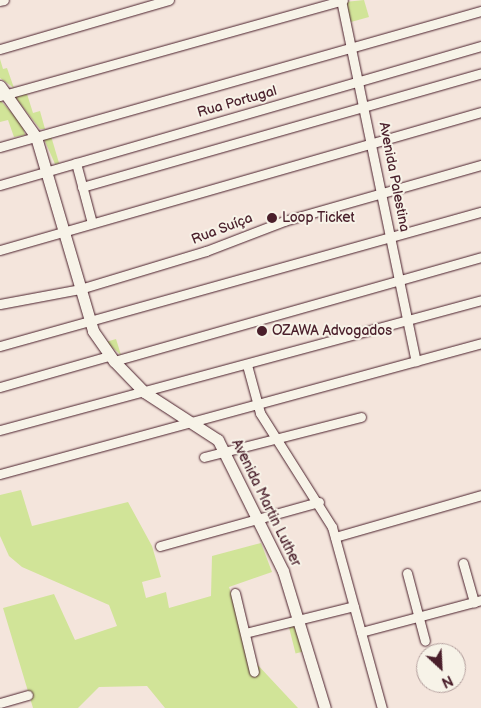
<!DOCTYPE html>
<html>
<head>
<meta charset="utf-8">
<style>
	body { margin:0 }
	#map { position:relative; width:481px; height:708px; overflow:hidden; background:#f4e5dc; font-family:"Balsamiq Sans",sans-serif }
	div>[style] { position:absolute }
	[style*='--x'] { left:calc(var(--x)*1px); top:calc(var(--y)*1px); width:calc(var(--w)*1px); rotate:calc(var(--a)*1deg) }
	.green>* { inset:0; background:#d1e498; transform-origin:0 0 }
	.roads { filter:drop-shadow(0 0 1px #4a1f2b) drop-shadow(0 0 1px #4a1f2b) }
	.minor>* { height:9px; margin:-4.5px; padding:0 4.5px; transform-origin:4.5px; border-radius:4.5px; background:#f7f3e8 }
	.major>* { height:11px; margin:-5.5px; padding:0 5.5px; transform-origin:5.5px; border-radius:5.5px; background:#f7f3e8 }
	.dots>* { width:14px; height:14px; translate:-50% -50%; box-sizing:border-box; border:2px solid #f7f3e8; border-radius:50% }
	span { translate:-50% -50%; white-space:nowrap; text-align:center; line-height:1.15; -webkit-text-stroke:4px #f7f3e8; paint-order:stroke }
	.street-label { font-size:14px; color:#4a1f2b }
	.poi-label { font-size:14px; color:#4a1f2b }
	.left { translate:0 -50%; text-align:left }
	.north { position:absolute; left:416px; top:643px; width:50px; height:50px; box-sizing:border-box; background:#f7f3e8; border:1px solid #b29e9c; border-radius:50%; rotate:155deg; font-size:14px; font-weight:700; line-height:20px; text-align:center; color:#4a1f2b }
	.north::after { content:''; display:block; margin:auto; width:18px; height:22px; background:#4a1f2b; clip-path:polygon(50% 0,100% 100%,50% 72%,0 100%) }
</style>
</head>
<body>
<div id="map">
	<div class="green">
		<i style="clip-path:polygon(364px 0,369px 17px,351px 22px,345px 2px)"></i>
		<i style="clip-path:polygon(0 59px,3px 69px,7px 68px,14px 88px,0 78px)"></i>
		<i style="clip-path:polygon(27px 94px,33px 113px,40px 111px,45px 129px,40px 129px,15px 97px)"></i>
		<i style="clip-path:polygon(0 100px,22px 124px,25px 135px,14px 137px,8px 120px,0 122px)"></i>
		<i style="clip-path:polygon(51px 136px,59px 163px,55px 164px,44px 139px)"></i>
		<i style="clip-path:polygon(116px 339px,121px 355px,106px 342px)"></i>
		<i style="clip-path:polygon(21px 490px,32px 526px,128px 502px,152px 546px,161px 577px,142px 582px,146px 598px,166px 592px,169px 608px,211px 596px,212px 556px,261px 543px,272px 572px,229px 587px,255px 662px,298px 708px,165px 708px,147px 686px,99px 687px,78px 708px,33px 708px,3px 608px,54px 594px,75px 640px,117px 626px,109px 605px,22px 567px,9px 556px,0 536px,0 495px)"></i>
		<i style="left:298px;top:622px;width:30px;height:10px;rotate:76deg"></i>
	</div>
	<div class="roads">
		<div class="minor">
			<i style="--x:341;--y:0;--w:369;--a:78.3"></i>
			<i style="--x:0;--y:1;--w:4;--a:-14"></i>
			<i style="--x:0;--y:49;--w:176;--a:-16.2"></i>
			<i style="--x:0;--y:96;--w:356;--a:-15.6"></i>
			<i style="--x:0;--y:147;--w:500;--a:-15.8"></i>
			<i style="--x:76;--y:163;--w:62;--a:75.1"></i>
			<i style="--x:0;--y:185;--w:501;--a:-16.12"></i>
			<i style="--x:82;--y:187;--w:415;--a:-15.9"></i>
			<i style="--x:0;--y:250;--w:500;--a:-16.01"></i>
			<i style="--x:0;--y:304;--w:81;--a:-10.6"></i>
			<i style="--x:80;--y:289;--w:132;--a:-16.8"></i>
			<i style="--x:206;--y:251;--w:84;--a:-21"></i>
			<i style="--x:284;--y:221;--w:205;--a:-15.9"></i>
			<i style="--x:0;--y:346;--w:499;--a:-15.6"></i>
			<i style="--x:114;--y:361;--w:381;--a:-15.8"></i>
			<i style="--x:247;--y:365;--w:50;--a:74.8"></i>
			<i style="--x:260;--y:413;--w:135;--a:57.7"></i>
			<i style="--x:332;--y:527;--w:188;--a:74.6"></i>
			<i style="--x:0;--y:387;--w:113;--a:-15.9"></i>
			<i style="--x:0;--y:430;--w:498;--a:-15.1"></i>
			<i style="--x:204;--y:457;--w:162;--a:-14.3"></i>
			<i style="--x:0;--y:474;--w:499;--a:-15.2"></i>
			<i style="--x:335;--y:537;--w:152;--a:-16"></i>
			<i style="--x:160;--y:546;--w:165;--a:-15.5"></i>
			<i style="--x:463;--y:563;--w:41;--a:74.2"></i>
			<i style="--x:407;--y:573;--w:70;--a:75.2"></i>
			<i style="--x:235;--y:593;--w:81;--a:76.5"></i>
			<i style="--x:361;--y:632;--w:124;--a:-14.9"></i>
			<i style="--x:245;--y:633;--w:112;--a:-13.9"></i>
			<i style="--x:0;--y:703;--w:29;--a:-16"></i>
		</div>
		<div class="major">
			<i style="--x:0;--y:86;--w:62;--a:54.8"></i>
			<i style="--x:36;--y:137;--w:202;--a:73.6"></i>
			<i style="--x:93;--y:331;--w:37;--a:55"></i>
			<i style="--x:114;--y:361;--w:43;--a:45.9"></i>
			<i style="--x:144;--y:392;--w:88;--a:33"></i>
			<i style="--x:218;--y:440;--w:146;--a:63.6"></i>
			<i style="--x:283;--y:571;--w:143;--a:73"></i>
		</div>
	</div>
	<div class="dots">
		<i style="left:272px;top:218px;background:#4a1f2b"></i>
		<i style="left:262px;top:331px;background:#4a1f2b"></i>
	</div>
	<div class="street-label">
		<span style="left:237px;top:102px;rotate:-16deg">Rua Portugal</span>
		<span style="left:394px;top:177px;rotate:79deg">Avenida Palestina</span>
		<span style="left:222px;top:229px;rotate:-21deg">Rua Suíça</span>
		<span style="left:266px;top:503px;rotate:64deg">Avenida Martin Luther</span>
	</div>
	<div class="poi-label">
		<span class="left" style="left:282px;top:218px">Loop Ticket</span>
		<span class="left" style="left:272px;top:331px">OZAWA Advogados</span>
	</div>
	<div class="north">N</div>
</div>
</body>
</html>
